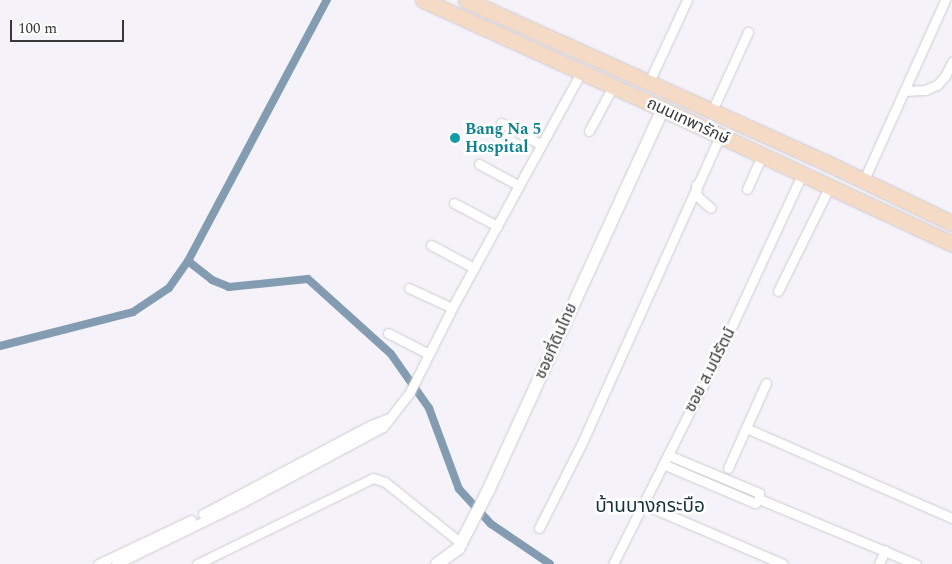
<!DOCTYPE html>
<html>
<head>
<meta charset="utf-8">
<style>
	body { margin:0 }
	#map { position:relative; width:952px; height:564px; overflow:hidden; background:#f5f3f9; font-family:Spectral,"Noto Sans Thai",serif }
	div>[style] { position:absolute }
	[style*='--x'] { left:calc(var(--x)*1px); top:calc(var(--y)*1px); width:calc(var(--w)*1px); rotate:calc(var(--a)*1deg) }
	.canal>* { height:8px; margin:-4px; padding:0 4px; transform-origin:4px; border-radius:4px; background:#849cb1 }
	.roads { filter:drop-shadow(0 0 1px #cdcbd1) drop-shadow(0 0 1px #cdcbd1) }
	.street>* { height:9px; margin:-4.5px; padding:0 4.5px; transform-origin:4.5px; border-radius:4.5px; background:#fff }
	.secondary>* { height:12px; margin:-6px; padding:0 6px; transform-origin:6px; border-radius:6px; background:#fff }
	.primary>* { height:15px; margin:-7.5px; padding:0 7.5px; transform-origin:7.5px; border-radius:7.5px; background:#f5dac5 }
	.dots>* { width:14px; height:14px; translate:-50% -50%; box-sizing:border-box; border:2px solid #fff; border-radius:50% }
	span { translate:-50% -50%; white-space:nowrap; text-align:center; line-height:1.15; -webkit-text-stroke:5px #fff; paint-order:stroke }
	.street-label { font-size:16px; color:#383739 }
	.culture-label { font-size:16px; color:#0d838f; font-weight:700 }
	.left { translate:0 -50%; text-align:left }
	.quarter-label { font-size:19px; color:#14313c }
	.scale { position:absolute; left:10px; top:20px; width:114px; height:22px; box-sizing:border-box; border:2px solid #383739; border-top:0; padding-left:6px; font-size:15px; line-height:18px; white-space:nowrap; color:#383739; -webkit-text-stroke:4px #fff; paint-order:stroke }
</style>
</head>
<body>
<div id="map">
	<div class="canal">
		<i style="--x:188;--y:261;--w:31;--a:38"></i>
		<i style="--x:212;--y:280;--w:18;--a:22"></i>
		<i style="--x:229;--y:287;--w:79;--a:-5.8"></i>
		<i style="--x:308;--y:279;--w:112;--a:42.1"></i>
		<i style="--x:391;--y:354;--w:66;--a:54.9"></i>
		<i style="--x:429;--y:408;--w:86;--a:69.7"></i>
		<i style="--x:459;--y:489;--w:47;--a:47.6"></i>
		<i style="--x:491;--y:524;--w:71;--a:34.1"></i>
		<i style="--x:0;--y:346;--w:137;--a:-14.3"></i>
		<i style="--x:133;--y:312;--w:43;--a:-33.7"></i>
		<i style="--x:169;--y:288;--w:33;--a:-55"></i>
		<i style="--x:188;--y:261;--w:296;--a:-62"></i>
	</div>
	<div class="roads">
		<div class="street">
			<i style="--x:649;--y:82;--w:90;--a:-65.1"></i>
			<i style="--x:904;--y:91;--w:21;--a:-3"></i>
			<i style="--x:925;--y:90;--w:13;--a:-23"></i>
			<i style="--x:937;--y:85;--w:12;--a:-48"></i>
			<i style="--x:945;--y:76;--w:16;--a:-63"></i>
			<i style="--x:712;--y:111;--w:87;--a:-65.5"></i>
			<i style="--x:501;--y:123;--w:44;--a:28.3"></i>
			<i style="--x:589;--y:131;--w:51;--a:-61.9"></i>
			<i style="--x:479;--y:164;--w:44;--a:28.3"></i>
			<i style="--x:863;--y:182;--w:200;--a:-65.7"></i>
			<i style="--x:696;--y:185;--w:11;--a:85"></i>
			<i style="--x:697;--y:196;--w:18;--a:41"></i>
			<i style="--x:747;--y:189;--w:36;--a:-66"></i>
			<i style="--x:454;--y:203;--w:49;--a:28.1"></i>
			<i style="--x:431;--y:245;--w:49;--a:28.1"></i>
			<i style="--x:409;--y:288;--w:47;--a:24.9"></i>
			<i style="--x:778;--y:291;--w:117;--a:-63.7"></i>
			<i style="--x:388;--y:333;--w:46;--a:27.1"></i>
			<i style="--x:746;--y:428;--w:225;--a:23.6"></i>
			<i style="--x:663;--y:464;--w:100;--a:23"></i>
			<i style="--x:755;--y:503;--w:6;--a:-45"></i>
			<i style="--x:759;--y:499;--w:6;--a:-90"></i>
			<i style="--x:759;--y:493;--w:99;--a:-157.3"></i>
			<i style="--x:728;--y:468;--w:93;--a:-65.9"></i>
			<i style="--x:759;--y:499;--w:170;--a:22.5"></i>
			<i style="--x:643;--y:504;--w:152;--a:23.2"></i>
			<i style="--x:203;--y:514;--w:190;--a:-27.9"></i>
			<i style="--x:371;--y:425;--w:19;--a:-21"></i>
			<i style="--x:539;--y:528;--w:93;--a:-63.2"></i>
			<i style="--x:581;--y:445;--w:340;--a:-65.8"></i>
			<i style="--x:98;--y:564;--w:103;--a:-25.3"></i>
			<i style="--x:116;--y:564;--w:141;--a:-26"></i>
			<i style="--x:243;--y:502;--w:159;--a:-28.2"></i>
			<i style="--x:383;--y:427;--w:44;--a:-52.4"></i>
			<i style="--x:410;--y:392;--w:94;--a:-63.4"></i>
			<i style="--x:452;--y:308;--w:269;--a:-61.3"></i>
			<i style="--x:197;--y:564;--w:196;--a:-26"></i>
			<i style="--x:373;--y:478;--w:13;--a:18"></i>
			<i style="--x:385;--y:482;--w:99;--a:38.8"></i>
			<i style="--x:613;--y:564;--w:250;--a:-63.3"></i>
			<i style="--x:725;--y:341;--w:184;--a:-65.2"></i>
			<i style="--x:879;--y:564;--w:15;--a:-67"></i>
		</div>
		<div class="secondary">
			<i style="--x:437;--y:564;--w:26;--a:-36"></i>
			<i style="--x:458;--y:549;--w:65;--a:-62.7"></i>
			<i style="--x:488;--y:491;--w:420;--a:-65.4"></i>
		</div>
		<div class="primary">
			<i style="--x:423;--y:0;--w:264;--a:24.4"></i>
			<i style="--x:663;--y:109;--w:319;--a:25"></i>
			<i style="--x:466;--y:0;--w:394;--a:24.3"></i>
			<i style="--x:825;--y:162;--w:141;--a:25.7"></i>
		</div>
	</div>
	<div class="dots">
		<i style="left:455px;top:138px;background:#0f9aa8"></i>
	</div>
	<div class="street-label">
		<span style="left:688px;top:121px;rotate:25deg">ถนนเทพารักษ์</span>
		<span style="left:556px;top:341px;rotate:-66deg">ซอยที่ดินไทย</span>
		<span style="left:710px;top:370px;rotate:-63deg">ซอย ส.มนีรัตน์</span>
	</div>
	<div class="culture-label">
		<span class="left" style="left:465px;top:138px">Bang Na 5<br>Hospital</span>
	</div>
	<div class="quarter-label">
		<span style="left:650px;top:507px">บ้านบางกระบือ</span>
	</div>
	<div class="scale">100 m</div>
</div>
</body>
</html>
